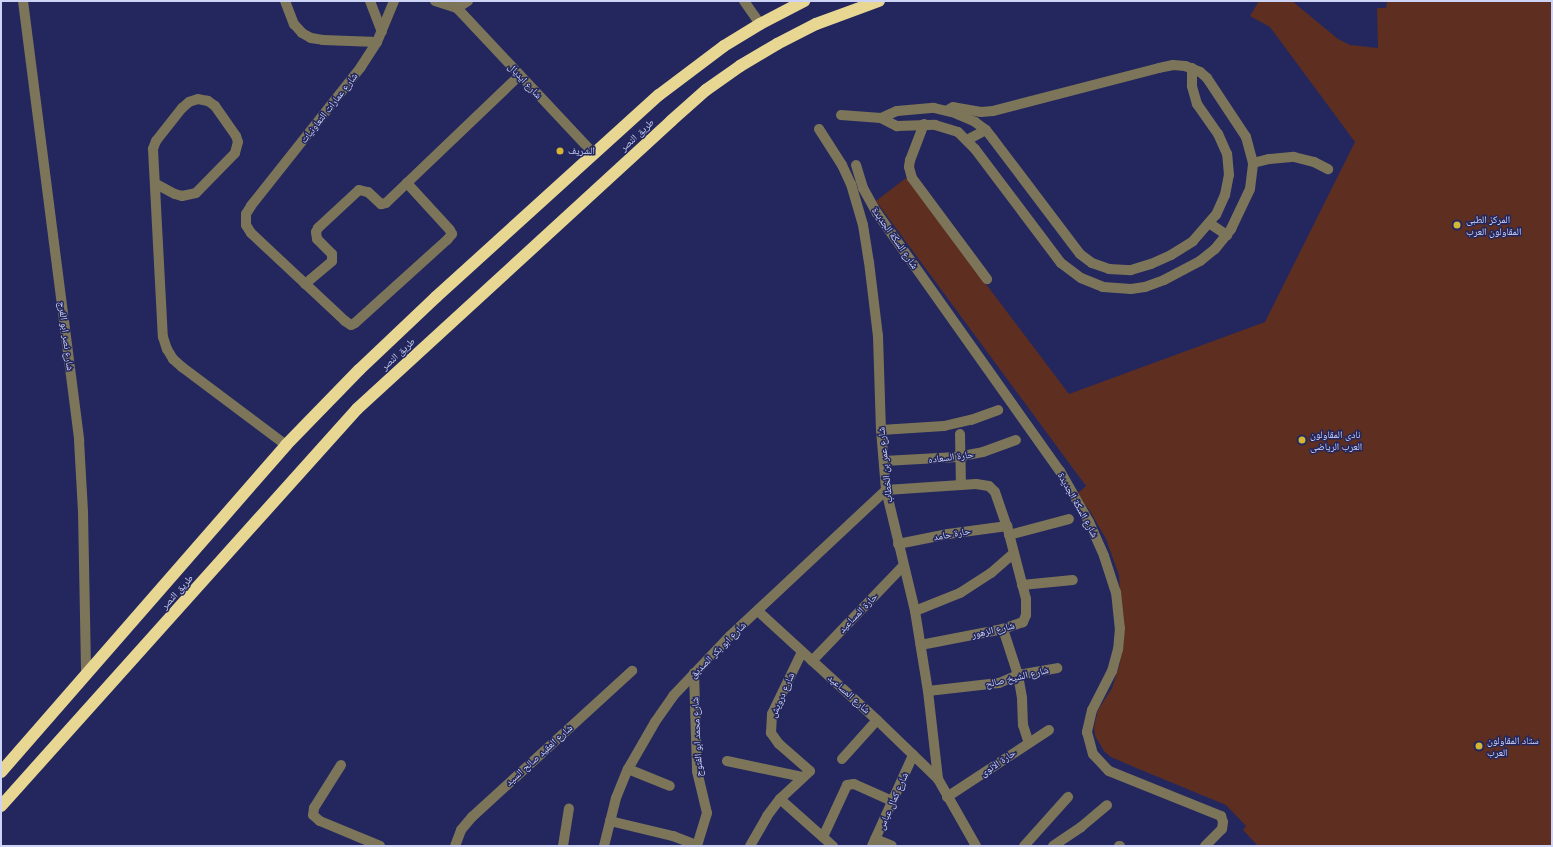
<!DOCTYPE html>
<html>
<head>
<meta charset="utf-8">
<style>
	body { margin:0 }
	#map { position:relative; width:1553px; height:847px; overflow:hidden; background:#23275d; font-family:"Noto Sans","Noto Naskh Arabic",sans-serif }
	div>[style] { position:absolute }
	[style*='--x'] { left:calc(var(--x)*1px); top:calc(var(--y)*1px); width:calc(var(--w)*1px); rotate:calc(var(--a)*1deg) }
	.green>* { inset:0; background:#5e2e21 }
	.minor>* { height:10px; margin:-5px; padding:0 5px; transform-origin:5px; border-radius:5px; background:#7c755a }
	.highway>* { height:12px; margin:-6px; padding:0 6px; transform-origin:6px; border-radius:6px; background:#e8d792 }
	.dots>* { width:11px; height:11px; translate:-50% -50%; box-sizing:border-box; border:2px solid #23275d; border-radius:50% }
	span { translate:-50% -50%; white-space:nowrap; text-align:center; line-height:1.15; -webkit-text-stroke:3px #23275d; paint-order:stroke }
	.street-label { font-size:10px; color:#cdd4f6 }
	.poi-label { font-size:10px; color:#cdd4f6 }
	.left { translate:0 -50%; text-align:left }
	.frame { position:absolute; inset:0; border:2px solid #cdd4f6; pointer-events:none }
</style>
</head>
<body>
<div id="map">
	<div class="green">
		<i style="clip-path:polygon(1259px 1px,1292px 1px,1338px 39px,1350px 45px,1378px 48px,1377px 8px,1386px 8px,1387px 2px,1552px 1px,1552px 846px,1258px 846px,1243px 830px,1246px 826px,1226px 805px,1134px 767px,1111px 757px,1104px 751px,1095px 736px,1094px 727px,1098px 710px,1112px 688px,1120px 663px,1122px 638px,1119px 575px,1106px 539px,1090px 511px,1077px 494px,1086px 486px,876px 201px,906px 178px,1069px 394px,1265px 322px,1355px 142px,1270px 27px,1250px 16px)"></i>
	</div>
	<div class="minor">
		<i style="--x:23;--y:1;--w:443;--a:82.7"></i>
		<i style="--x:79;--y:440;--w:72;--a:86.8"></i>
		<i style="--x:83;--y:512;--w:161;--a:88.9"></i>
		<i style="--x:285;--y:1;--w:25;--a:69"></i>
		<i style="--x:294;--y:24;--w:12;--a:48"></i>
		<i style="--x:302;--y:33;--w:10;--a:29"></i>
		<i style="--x:311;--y:38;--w:12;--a:9"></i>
		<i style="--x:323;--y:40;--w:54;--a:2.1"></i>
		<i style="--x:370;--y:1;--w:33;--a:69"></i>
		<i style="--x:394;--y:1;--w:44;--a:112.5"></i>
		<i style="--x:377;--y:42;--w:30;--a:123"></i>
		<i style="--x:361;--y:67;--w:177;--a:128.4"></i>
		<i style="--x:251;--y:206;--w:9;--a:122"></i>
		<i style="--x:246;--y:214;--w:11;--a:90"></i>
		<i style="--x:246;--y:225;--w:9;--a:58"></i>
		<i style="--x:251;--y:233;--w:129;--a:43.1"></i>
		<i style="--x:345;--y:321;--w:7;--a:34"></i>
		<i style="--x:351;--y:325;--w:4;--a:-27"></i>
		<i style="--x:355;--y:323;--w:124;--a:-42.1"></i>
		<i style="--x:447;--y:240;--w:8;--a:-50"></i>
		<i style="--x:452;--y:234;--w:4;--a:-117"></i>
		<i style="--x:450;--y:230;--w:64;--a:-132.5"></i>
		<i style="--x:435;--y:1;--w:23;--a:18"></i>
		<i style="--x:454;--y:1;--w:8;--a:67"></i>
		<i style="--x:457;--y:8;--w:199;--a:46.8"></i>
		<i style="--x:744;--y:1;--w:28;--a:55"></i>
		<i style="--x:457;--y:8;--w:13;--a:-32"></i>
		<i style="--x:841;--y:115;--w:40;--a:4.3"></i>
		<i style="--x:881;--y:118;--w:18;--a:27"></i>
		<i style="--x:897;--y:126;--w:38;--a:-2"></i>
		<i style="--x:935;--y:125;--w:24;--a:17"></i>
		<i style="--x:958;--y:132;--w:24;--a:45"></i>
		<i style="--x:975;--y:149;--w:143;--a:53"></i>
		<i style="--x:1061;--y:263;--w:25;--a:37"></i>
		<i style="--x:1081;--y:278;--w:24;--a:22"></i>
		<i style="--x:1103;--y:287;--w:28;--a:4"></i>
		<i style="--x:1131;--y:289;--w:14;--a:-8"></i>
		<i style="--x:1145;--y:287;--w:20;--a:-20"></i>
		<i style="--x:1164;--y:280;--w:41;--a:-27.8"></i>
		<i style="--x:1200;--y:261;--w:19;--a:-39"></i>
		<i style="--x:1215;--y:249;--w:26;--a:-51"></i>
		<i style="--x:1231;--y:229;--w:44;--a:-64.6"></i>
		<i style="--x:1250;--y:189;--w:26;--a:-83"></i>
		<i style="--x:1253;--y:163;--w:27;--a:-105"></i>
		<i style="--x:1246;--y:137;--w:71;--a:-123.5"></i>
		<i style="--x:1207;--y:78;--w:9;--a:-139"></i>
		<i style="--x:1200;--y:72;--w:16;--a:-158"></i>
		<i style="--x:1185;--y:66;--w:12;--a:-175"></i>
		<i style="--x:1173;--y:65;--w:14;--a:168"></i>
		<i style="--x:1159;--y:68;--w:171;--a:165.5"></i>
		<i style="--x:993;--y:111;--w:12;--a:175"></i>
		<i style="--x:981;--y:112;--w:28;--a:-170"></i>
		<i style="--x:953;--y:107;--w:6;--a:149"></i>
		<i style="--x:881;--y:118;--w:17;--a:-24"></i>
		<i style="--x:897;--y:111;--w:37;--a:-5"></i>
		<i style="--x:934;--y:108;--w:18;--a:13"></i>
		<i style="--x:952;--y:112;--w:25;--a:23"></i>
		<i style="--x:975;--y:122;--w:14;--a:36"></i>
		<i style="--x:986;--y:130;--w:11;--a:52"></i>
		<i style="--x:993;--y:139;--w:144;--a:52.9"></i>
		<i style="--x:1080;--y:254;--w:15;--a:37"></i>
		<i style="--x:1092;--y:263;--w:18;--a:19"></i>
		<i style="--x:1109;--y:269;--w:22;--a:3"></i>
		<i style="--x:1131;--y:270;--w:21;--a:-17"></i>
		<i style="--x:1151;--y:264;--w:22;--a:-24"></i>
		<i style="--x:1171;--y:255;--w:26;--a:-32"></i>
		<i style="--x:1193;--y:241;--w:35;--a:-49"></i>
		<i style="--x:1216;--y:215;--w:22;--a:-66"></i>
		<i style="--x:1225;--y:195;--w:20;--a:-79"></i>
		<i style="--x:1229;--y:175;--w:21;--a:-95"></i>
		<i style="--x:1227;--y:154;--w:22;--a:-114"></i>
		<i style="--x:1218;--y:134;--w:37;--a:-125"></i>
		<i style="--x:1197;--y:104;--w:19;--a:-106"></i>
		<i style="--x:1192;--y:86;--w:18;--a:-90"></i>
		<i style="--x:924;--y:124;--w:39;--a:111"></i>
		<i style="--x:910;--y:160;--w:7;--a:98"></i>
		<i style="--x:909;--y:167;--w:11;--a:75"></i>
		<i style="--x:912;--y:178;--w:126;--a:53.4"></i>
		<i style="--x:819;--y:129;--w:43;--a:57.4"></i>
		<i style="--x:842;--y:165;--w:21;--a:65"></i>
		<i style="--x:851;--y:184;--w:43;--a:73.7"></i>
		<i style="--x:863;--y:225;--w:37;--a:81"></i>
		<i style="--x:869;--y:262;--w:75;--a:83.1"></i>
		<i style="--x:878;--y:336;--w:94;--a:88.2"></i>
		<i style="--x:881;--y:430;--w:60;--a:85.2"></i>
		<i style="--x:886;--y:490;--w:124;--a:76.5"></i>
		<i style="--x:915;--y:611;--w:81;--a:80.8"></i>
		<i style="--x:928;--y:691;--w:89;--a:83.5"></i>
		<i style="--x:938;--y:779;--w:77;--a:60.4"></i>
		<i style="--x:967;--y:140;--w:21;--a:-28"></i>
		<i style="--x:1253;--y:163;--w:16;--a:-14"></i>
		<i style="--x:1269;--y:159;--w:25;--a:-5"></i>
		<i style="--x:1294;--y:157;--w:21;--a:14"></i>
		<i style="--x:1314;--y:162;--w:16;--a:27"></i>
		<i style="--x:856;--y:165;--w:24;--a:73"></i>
		<i style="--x:863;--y:188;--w:29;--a:61"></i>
		<i style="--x:877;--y:213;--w:316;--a:54.7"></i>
		<i style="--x:1060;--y:471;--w:59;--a:60.4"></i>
		<i style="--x:1089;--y:522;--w:37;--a:66"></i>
		<i style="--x:1104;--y:556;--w:38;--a:72"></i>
		<i style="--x:1116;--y:592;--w:36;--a:84"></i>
		<i style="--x:1120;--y:628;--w:21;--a:95"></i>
		<i style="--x:1118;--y:649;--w:23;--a:105"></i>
		<i style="--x:1112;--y:671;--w:44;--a:117.1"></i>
		<i style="--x:1092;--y:710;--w:23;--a:103"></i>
		<i style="--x:1087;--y:732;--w:23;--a:75"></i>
		<i style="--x:1093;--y:754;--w:23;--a:47"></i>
		<i style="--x:1109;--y:771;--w:121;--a:21.9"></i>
		<i style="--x:1221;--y:816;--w:6;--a:72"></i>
		<i style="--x:1223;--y:822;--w:7;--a:98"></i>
		<i style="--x:1222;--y:829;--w:24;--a:135"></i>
		<i style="--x:156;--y:184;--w:21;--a:28"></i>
		<i style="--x:175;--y:194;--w:7;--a:16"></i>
		<i style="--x:182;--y:196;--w:14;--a:-12"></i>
		<i style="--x:196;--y:193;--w:56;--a:-45.7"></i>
		<i style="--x:235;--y:153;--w:11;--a:-75"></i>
		<i style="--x:238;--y:142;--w:6;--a:-108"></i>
		<i style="--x:236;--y:136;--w:37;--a:-125"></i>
		<i style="--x:215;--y:106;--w:9;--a:-144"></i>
		<i style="--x:208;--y:101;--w:10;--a:-169"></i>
		<i style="--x:198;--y:99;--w:9;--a:162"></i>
		<i style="--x:189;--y:102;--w:9;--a:139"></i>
		<i style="--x:182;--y:108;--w:42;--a:128.2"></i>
		<i style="--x:156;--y:141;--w:9;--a:111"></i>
		<i style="--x:153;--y:149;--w:188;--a:87"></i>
		<i style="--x:163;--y:337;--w:13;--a:72"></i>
		<i style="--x:167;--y:349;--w:12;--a:59"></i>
		<i style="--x:173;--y:359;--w:12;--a:42"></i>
		<i style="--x:182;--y:367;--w:130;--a:36.9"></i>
		<i style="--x:1209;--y:223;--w:22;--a:34"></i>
		<i style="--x:305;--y:284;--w:35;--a:-40"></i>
		<i style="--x:332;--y:261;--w:7;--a:-90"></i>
		<i style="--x:332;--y:254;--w:21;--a:-135"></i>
		<i style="--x:317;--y:239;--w:7;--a:-98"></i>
		<i style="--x:316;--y:232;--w:4;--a:-63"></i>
		<i style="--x:318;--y:228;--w:56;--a:-42.8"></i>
		<i style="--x:359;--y:190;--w:9;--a:13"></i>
		<i style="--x:368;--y:192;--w:18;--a:43"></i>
		<i style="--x:381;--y:204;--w:5;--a:-11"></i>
		<i style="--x:386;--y:203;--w:185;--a:-43.7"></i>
		<i style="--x:881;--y:430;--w:63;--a:-3.6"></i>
		<i style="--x:944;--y:426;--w:28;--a:-13"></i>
		<i style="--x:971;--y:420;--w:29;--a:-20"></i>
		<i style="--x:960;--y:434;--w:51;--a:88.9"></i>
		<i style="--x:884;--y:461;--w:73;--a:-3.1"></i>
		<i style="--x:957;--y:457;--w:26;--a:-11"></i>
		<i style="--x:983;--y:452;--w:35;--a:-20"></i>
		<i style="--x:1009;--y:535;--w:62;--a:-14.9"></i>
		<i style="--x:898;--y:544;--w:51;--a:-11.3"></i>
		<i style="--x:948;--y:534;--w:60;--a:-7.7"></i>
		<i style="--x:1022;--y:585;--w:51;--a:-5.6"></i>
		<i style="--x:758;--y:611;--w:161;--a:42.5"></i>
		<i style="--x:877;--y:720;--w:85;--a:44"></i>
		<i style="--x:915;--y:611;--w:48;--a:-21.8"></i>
		<i style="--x:960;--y:593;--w:37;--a:-33"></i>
		<i style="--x:991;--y:573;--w:30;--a:-41"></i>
		<i style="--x:1003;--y:629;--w:48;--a:71.9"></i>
		<i style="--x:1018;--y:675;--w:23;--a:80"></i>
		<i style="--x:1022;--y:698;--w:27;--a:88"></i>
		<i style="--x:1023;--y:725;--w:19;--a:72"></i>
		<i style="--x:812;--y:661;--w:132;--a:-46.2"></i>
		<i style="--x:694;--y:673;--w:98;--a:88.2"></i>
		<i style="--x:697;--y:771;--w:43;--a:76.6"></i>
		<i style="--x:707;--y:813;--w:34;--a:107"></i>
		<i style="--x:928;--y:691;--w:71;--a:-6.4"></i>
		<i style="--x:999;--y:683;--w:21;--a:-23"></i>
		<i style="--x:1018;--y:675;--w:40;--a:-10"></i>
		<i style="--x:842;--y:759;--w:52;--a:-48.1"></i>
		<i style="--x:727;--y:761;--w:78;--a:11.9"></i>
		<i style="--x:341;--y:765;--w:51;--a:122.1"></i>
		<i style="--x:314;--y:808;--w:7;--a:98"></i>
		<i style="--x:313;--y:815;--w:9;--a:41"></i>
		<i style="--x:320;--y:821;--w:65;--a:22.6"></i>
		<i style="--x:628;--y:769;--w:45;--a:22"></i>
		<i style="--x:947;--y:797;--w:122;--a:-33.3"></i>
		<i style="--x:780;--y:799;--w:71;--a:41.6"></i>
		<i style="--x:610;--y:821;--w:65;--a:13.4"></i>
		<i style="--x:673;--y:836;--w:26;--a:21"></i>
		<i style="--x:823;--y:837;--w:57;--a:-65.2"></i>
		<i style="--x:847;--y:785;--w:7;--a:-8"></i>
		<i style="--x:854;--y:784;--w:42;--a:24.1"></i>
		<i style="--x:875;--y:839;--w:18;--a:22"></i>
		<i style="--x:455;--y:846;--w:17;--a:-69"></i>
		<i style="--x:461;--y:830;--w:17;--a:-50"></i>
		<i style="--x:472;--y:817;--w:217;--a:-42.4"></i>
		<i style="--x:563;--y:846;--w:38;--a:-81"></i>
		<i style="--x:604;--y:846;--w:49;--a:-76"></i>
		<i style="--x:616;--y:798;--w:31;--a:-68"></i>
		<i style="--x:628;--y:769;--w:54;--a:-60.1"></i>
		<i style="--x:655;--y:722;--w:32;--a:-55"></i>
		<i style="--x:673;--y:696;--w:83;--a:-46.5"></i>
		<i style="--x:730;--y:636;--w:214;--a:-43.1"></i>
		<i style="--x:886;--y:490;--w:90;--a:-3.8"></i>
		<i style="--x:976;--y:484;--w:13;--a:9"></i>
		<i style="--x:989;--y:486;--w:8;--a:45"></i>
		<i style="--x:995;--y:492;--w:36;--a:71"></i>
		<i style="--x:1007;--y:526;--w:75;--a:75.4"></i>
		<i style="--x:1026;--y:599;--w:16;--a:90"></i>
		<i style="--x:1026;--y:615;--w:8;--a:113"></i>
		<i style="--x:1023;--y:622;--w:21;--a:161"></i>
		<i style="--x:1003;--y:629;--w:84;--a:169"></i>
		<i style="--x:750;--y:846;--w:34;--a:-60"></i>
		<i style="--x:767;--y:816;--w:21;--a:-53"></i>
		<i style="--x:780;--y:799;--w:41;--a:-43"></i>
		<i style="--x:810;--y:771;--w:41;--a:-138.9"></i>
		<i style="--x:779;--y:744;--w:14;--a:-126"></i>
		<i style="--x:771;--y:733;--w:19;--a:-87"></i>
		<i style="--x:772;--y:714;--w:69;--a:-64.2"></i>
		<i style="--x:872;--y:846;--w:100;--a:-65.7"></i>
		<i style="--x:1024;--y:846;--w:66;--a:-48.1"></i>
		<i style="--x:1053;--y:846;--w:34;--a:-34"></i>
		<i style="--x:1081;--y:827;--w:34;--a:-40"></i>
		<i style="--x:1119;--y:846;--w:1;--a:0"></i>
	</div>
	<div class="highway">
		<i style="--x:1;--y:772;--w:434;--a:-48.9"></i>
		<i style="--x:286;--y:445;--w:105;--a:-45.8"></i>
		<i style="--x:359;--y:370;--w:106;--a:-43.5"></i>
		<i style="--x:436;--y:297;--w:301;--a:-42.2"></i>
		<i style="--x:659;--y:95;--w:81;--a:-37"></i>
		<i style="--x:724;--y:46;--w:42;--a:-31.4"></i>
		<i style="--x:760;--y:24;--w:50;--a:-27.6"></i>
		<i style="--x:1;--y:806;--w:533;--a:-48.12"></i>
		<i style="--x:357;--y:409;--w:426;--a:-42.5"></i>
		<i style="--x:671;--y:121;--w:47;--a:-41.5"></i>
		<i style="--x:706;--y:90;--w:42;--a:-35.2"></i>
		<i style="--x:740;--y:66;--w:43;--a:-30.7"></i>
		<i style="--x:777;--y:44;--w:44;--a:-27.1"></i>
		<i style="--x:816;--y:24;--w:67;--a:-20.1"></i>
	</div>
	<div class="dots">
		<i style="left:560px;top:151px;background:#d3b635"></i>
		<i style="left:1457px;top:225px;background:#d3b635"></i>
		<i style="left:1302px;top:440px;background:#d3b635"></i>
		<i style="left:1479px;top:746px;background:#d3b635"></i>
	</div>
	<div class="street-label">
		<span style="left:525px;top:81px;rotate:47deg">شارع ايديال</span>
		<span style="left:329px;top:108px;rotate:-52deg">شارع عمارات التعاونيات</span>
		<span style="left:637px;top:135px;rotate:-43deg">طريق النصر</span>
		<span style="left:895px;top:238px;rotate:55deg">شارع السكة الجديدة</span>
		<span style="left:66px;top:336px;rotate:83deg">شارع نصر ابو الفرج</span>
		<span style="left:398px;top:354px;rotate:-43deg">طريق النصر</span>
		<span style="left:951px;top:457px;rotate:-7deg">حارة السعاده</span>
		<span style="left:885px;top:465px;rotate:-96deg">شارع عمر بن الخطاب</span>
		<span style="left:1078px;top:505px;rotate:61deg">شارع السكة الجديدة</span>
		<span style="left:952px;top:534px;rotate:-10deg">حارة حامد</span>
		<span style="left:177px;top:592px;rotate:-48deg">طريق النصر</span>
		<span style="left:858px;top:613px;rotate:-46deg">حارة المساعيد</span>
		<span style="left:993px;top:630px;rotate:-13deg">شارع الزهور</span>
		<span style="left:718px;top:650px;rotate:-45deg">شارع ابو بكر الصديق</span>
		<span style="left:1017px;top:677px;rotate:-13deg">شارع الشيخ صالح</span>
		<span style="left:849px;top:694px;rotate:42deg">شارع المساعيد</span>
		<span style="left:782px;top:695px;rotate:-66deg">شارع درويش</span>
		<span style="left:697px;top:737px;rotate:-93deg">شارع محمد ابو الفتوح</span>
		<span style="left:539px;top:755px;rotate:-42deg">شارع العقيد صالح السيد</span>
		<span style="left:998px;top:763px;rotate:-34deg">حارة الانوى</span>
		<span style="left:893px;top:801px;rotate:-66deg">شارع كمال عباس</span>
	</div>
	<div class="poi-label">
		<span class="left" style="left:568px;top:151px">الشريف</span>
		<span class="left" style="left:1466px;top:225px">المركز الطبى<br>المقاولون العرب</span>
		<span class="left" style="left:1310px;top:440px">نادى المقاولون<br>العرب الرياضى</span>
		<span class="left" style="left:1487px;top:746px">ستاد المقاولون<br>العرب</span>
	</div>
	<div class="frame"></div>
</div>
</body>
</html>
